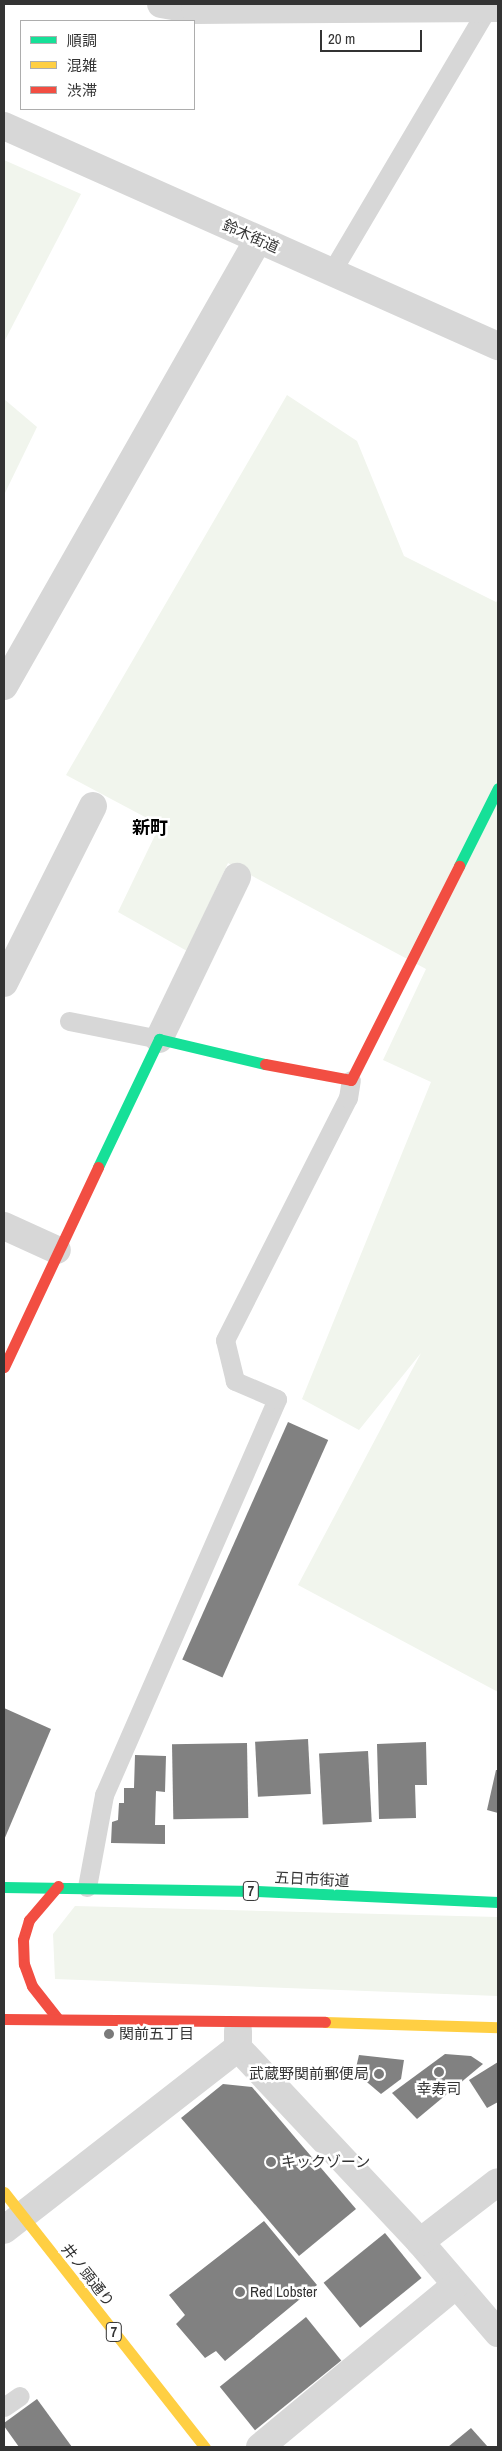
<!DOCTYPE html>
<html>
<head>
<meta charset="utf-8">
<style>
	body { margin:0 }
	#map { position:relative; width:502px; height:2451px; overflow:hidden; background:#fff; font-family:"Archivo Narrow","Noto Sans JP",sans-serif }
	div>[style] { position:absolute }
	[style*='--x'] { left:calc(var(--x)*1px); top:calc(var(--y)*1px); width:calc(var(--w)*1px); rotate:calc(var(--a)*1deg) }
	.green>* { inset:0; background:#f1f5ed }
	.building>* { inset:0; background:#818181; transform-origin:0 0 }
	.lane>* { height:19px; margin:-9.5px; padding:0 9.5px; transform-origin:9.5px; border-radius:9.5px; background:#d7d7d7 }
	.street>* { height:28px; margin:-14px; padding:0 14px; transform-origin:14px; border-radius:14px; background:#d7d7d7 }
	.fast>* { height:11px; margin:-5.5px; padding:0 5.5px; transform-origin:5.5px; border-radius:5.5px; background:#16e098 }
	.slow>* { height:11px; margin:-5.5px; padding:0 5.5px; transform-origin:5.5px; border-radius:5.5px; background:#ffcf43 }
	.jam>* { height:11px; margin:-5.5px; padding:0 5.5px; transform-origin:5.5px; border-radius:5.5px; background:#f24e42 }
	.dots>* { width:14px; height:14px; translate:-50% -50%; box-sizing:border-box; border:2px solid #fff; border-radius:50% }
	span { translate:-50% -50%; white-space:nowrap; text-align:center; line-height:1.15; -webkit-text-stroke:5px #fff; paint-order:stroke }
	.shield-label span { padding:1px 4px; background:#fff; border:1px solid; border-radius:4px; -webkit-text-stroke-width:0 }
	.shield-label { font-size:14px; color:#333; font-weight:700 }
	.street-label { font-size:15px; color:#333 }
	.poi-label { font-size:15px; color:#333 }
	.left { translate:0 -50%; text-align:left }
	.right { translate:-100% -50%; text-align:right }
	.quarter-label { font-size:18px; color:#000; font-weight:700 }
	.frame { position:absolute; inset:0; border:5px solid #333; pointer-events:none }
	.legend { position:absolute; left:20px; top:20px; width:175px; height:90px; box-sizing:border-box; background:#fff; border:1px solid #adadad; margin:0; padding:6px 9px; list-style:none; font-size:15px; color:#333 }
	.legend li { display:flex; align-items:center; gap:10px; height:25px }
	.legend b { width:25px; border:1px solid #adadad }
	.scale { position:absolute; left:320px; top:30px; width:102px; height:22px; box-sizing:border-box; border:2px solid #333; border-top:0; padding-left:6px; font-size:15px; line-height:18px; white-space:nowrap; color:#333; -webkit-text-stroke:4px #fff; paint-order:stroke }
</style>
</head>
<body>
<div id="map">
	<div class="green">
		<i style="clip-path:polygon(4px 160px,81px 194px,4px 342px)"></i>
		<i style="clip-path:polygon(287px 395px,357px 441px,404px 556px,496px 602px,498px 600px,498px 1692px,298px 1585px,421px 1353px,359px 1430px,302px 1399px,431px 1082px,383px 1060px,426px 969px,228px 863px,187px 951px,118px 912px,160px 825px,66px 775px)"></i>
		<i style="clip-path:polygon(4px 399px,37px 427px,4px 495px)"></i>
		<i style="clip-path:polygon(75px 1906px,498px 1917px,498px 1996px,55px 1979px,53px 1934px)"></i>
	</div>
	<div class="building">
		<i style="left:288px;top:1422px;width:44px;height:260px;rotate:24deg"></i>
		<i style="clip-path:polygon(4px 1708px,51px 1729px,4px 1840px)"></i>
		<i style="left:308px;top:1739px;width:55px;height:53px;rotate:87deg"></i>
		<i style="clip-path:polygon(426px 1742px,427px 1785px,415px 1785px,416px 1818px,379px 1819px,377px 1744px)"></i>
		<i style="left:247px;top:1743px;width:75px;height:75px;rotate:89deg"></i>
		<i style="left:368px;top:1751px;width:71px;height:49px;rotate:87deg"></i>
		<i style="clip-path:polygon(135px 1755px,166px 1756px,165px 1792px,156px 1791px,155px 1825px,165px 1825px,165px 1844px,111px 1843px,112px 1822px,118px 1820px,119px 1803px,124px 1803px,124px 1788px,134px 1788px)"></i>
		<i style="clip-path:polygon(496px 1770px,498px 1770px,498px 1813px,487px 1810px)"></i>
		<i style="clip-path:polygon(445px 2054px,471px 2056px,483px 2064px,417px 2119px,392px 2093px)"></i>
		<i style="clip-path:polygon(359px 2055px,404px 2060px,401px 2079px,381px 2094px,355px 2072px)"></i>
		<i style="clip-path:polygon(498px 2062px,498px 2102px,487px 2108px,469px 2080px)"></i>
		<i style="clip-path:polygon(223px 2084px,252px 2087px,356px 2209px,299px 2256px,181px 2118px)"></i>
		<i style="clip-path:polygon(264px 2221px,317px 2285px,225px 2361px,216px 2351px,205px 2358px,176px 2324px,185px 2315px,169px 2295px)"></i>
		<i style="left:385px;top:2233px;width:58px;height:79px;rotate:51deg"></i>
		<i style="left:306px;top:2317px;width:56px;height:111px;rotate:51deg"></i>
		<i style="clip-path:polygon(37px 2399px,72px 2447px,19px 2447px,4px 2426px,4px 2423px)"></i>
		<i style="clip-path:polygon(471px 2428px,488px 2447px,448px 2447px)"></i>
	</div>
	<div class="lane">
		<i style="--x:332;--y:271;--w:308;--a:-59.4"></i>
		<i style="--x:69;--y:1021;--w:92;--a:11.3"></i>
		<i style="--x:87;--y:1887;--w:94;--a:-79.5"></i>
		<i style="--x:104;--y:1795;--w:432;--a:-66.4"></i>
		<i style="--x:277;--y:1399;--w:46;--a:-156.8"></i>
		<i style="--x:235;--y:1381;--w:42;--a:-103.7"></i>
		<i style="--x:225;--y:1340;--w:271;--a:-63.1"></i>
		<i style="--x:348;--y:1098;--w:18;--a:-81"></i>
		<i style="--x:4;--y:2407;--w:19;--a:-35"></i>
	</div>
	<div class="street">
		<i style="--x:161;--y:4;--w:35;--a:10"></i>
		<i style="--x:195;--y:10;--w:303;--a:-0.4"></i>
		<i style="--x:4;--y:126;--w:541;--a:24.01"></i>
		<i style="--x:4;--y:686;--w:513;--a:-60.34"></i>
		<i style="--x:4;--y:983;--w:198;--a:-63.3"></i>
		<i style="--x:159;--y:1039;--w:180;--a:-64.3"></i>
		<i style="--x:4;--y:1226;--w:58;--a:24.4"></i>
		<i style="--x:238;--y:2048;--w:266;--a:46.8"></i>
		<i style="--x:420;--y:2242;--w:120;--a:49.4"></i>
		<i style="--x:4;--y:2230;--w:296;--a:-37.9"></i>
		<i style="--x:238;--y:2048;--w:17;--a:-90"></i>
		<i style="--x:420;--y:2242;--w:98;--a:-37.6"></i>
		<i style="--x:260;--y:2447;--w:254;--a:-39.6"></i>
	</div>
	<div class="fast">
		<i style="--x:459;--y:866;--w:87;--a:-63.4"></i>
		<i style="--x:98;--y:1167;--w:142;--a:-64.5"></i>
		<i style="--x:159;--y:1039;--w:109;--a:13.3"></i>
		<i style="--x:4;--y:1887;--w:253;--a:0.9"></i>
		<i style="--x:257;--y:1891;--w:241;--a:2.6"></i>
	</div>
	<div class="slow">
		<i style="--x:325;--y:2022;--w:173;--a:1.7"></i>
		<i style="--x:4;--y:2192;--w:325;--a:51.8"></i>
	</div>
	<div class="jam">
		<i style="--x:265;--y:1064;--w:87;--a:10.5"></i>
		<i style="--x:351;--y:1080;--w:240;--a:-63.2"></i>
		<i style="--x:4;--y:1367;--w:221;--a:-64.8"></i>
		<i style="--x:58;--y:1886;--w:45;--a:130.5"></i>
		<i style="--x:29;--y:1920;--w:21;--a:107"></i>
		<i style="--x:23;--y:1940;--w:24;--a:88"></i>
		<i style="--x:24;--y:1964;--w:23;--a:70"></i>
		<i style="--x:32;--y:1986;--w:42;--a:51.8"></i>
		<i style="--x:4;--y:2019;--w:321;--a:0.5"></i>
	</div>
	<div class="dots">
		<i style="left:109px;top:2034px;background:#7a7a7a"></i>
		<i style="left:439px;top:2072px;background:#7a7a7a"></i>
		<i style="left:379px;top:2074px;background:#7a7a7a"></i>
		<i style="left:271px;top:2162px;background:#7a7a7a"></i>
		<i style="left:240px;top:2292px;background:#7a7a7a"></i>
	</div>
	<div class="shield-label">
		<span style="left:251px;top:1891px">7</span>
		<span style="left:114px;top:2332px">7</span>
	</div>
	<div class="street-label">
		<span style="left:251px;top:236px;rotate:24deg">鈴木街道</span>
		<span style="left:312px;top:1879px;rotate:3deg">五日市街道</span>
		<span style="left:88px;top:2275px;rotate:52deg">井ノ頭通り</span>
	</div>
	<div class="poi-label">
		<span class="left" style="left:119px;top:2034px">関前五丁目</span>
		<span class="right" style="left:369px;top:2074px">武蔵野関前郵便局</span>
		<span style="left:439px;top:2089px">幸寿司</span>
		<span class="left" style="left:281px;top:2162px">キックゾーン</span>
		<span class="left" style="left:250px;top:2292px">Red Lobster</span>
	</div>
	<div class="quarter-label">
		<span style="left:150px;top:828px">新町</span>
	</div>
	<div class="frame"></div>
	<ul class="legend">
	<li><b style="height:6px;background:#16e098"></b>順調</li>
	<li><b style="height:6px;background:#ffcf43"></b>混雑</li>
	<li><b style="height:6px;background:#f24e42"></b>渋滞</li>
	</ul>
	<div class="scale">20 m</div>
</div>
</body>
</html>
